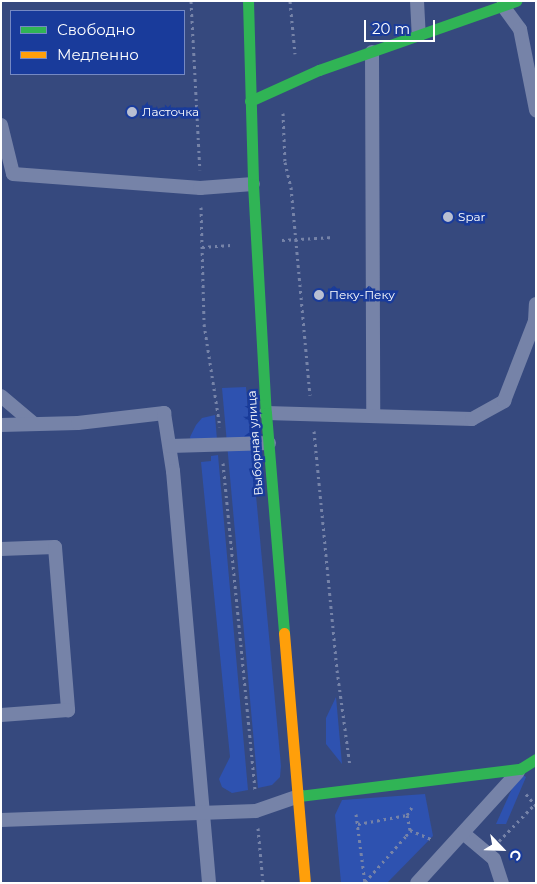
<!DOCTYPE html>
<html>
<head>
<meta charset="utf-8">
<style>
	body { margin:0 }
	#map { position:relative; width:537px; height:884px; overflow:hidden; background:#36497e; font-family:Montserrat,sans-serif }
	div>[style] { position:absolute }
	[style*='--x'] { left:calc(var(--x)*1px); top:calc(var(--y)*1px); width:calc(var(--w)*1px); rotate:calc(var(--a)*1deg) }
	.green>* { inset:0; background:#2e52b0 }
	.path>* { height:3px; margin-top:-1.5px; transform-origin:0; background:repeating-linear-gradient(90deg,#7683a8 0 2.5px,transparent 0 6.5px) }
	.lane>* { height:14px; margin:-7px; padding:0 7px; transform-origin:7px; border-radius:7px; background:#7683a8 }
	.fast>* { height:11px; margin:-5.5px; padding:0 5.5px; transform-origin:5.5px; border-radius:5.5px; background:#30b455 }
	.slow>* { height:11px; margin:-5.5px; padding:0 5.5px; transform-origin:5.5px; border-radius:5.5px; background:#ff9f0a }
	.dots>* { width:14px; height:14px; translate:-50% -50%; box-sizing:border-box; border:2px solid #193b9b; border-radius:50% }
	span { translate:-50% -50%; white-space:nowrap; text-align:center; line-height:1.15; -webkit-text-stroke:5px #193b9b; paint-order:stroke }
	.poi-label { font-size:12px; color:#fff }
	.left { translate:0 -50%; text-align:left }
	.street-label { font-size:12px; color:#fff }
	.frame { position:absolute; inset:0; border:2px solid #fff; pointer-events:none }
	.legend { position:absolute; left:10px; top:10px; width:175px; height:65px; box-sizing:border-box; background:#193b9b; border:1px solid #7589c3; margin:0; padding:6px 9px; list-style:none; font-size:15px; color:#fff }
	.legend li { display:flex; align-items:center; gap:10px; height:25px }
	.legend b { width:25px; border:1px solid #7589c3 }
	.north { position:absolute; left:477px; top:824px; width:50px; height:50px; -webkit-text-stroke:4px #193b9b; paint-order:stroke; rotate:114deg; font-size:14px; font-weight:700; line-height:20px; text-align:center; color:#fff }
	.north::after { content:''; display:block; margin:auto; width:18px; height:22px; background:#fff; clip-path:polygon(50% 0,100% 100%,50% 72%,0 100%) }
	.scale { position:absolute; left:364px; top:20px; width:71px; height:22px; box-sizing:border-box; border:2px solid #fff; border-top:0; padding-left:6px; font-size:15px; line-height:18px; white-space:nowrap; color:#fff; -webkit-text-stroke:4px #193b9b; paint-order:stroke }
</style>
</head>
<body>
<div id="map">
	<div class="green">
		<i style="clip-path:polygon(246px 387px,281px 766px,280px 777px,272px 785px,258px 788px,222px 388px)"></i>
		<i style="clip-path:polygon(215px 415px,217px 440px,191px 443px,190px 437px,196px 425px,202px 418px)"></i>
		<i style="clip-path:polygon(218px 455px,248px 790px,232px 793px,222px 787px,219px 779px,230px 757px,201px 462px,211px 461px,211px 456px)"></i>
		<i style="clip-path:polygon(336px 697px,342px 764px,326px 744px,326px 718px)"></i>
		<i style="clip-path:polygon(519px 773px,526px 777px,506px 824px,496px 824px)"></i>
		<i style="clip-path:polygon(425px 794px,433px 836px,387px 883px,341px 883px,335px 815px,342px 800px)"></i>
	</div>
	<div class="path">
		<i style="--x:191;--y:1;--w:169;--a:87"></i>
		<i style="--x:290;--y:1;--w:53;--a:84.6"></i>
		<i style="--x:283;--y:113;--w:49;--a:87.7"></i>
		<i style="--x:285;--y:162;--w:26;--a:77"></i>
		<i style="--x:291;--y:187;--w:209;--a:84.8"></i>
		<i style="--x:201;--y:207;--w:117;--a:88.5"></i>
		<i style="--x:204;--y:324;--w:104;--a:81.2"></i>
		<i style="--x:282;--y:240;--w:52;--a:-3.3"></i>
		<i style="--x:202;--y:247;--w:29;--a:-4"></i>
		<i style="--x:314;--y:431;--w:240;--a:84.5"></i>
		<i style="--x:337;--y:670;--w:97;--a:82.3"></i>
		<i style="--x:223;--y:463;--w:331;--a:84.4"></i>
		<i style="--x:526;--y:794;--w:16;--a:50"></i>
		<i style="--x:356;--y:814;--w:70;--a:82.6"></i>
		<i style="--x:358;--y:824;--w:50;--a:-10.4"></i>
		<i style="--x:407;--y:815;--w:9;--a:-58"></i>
		<i style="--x:258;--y:828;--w:55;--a:84.8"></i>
		<i style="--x:410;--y:830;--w:25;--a:23"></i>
		<i style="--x:499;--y:841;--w:49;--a:-45.8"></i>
		<i style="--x:365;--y:882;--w:62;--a:-48.3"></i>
		<i style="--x:406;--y:836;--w:7;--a:-56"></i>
		<i style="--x:410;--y:830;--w:15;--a:-101"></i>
	</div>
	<div class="lane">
		<i style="--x:417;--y:1;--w:34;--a:87"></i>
		<i style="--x:503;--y:6;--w:29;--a:54"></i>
		<i style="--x:520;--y:29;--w:83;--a:78.8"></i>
		<i style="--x:372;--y:52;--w:362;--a:89.8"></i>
		<i style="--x:1;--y:125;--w:50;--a:76.2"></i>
		<i style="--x:13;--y:174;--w:188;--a:4.3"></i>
		<i style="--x:200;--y:188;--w:53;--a:-4.3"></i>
		<i style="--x:1;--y:396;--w:42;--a:40.2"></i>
		<i style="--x:266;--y:413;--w:206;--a:1.7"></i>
		<i style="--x:472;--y:419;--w:37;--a:-29"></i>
		<i style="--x:504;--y:401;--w:86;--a:-68.8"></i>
		<i style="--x:535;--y:321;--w:17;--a:-87"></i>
		<i style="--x:1;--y:425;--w:77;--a:-1.5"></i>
		<i style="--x:78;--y:423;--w:87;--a:-6.6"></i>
		<i style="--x:164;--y:413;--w:59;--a:81.2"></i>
		<i style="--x:173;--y:471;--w:414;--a:85"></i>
		<i style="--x:170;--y:446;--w:99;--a:-1.7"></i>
		<i style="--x:1;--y:549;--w:54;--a:-2.1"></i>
		<i style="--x:55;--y:547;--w:164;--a:85.4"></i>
		<i style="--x:68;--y:710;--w:67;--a:175.7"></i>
		<i style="--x:1;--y:820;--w:255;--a:-2"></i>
		<i style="--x:256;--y:811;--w:46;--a:-19.2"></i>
		<i style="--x:463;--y:833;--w:40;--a:40"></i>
		<i style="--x:494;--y:859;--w:25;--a:72"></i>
		<i style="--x:417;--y:883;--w:150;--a:-47.7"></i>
	</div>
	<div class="fast">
		<i style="--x:248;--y:1;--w:183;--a:88.4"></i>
		<i style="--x:253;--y:184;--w:229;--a:86.8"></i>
		<i style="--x:266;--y:413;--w:221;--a:85.3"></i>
		<i style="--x:250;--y:101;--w:76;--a:-24.2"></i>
		<i style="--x:319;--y:70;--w:209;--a:-19.3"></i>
		<i style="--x:299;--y:796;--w:223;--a:-7"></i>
		<i style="--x:520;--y:769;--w:19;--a:-32"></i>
	</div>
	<div class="slow">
		<i style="--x:284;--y:633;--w:251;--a:85.2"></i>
	</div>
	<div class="dots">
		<i style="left:132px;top:112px;background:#b9bfd2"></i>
		<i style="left:448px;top:217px;background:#b9bfd2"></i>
		<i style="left:319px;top:295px;background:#b9bfd2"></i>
	</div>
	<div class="poi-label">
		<span class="left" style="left:142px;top:112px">Ласточка</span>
		<span class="left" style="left:458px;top:217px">Spar</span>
		<span class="left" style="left:329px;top:295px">Пеку-Пеку</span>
	</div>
	<div class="street-label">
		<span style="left:255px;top:443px;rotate:-94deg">Выборная улица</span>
	</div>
	<div class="frame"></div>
	<ul class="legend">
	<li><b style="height:6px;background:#30b455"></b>Свободно</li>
	<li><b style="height:6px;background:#ff9f0a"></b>Медленно</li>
	</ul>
	<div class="north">С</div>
	<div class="scale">20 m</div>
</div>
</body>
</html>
